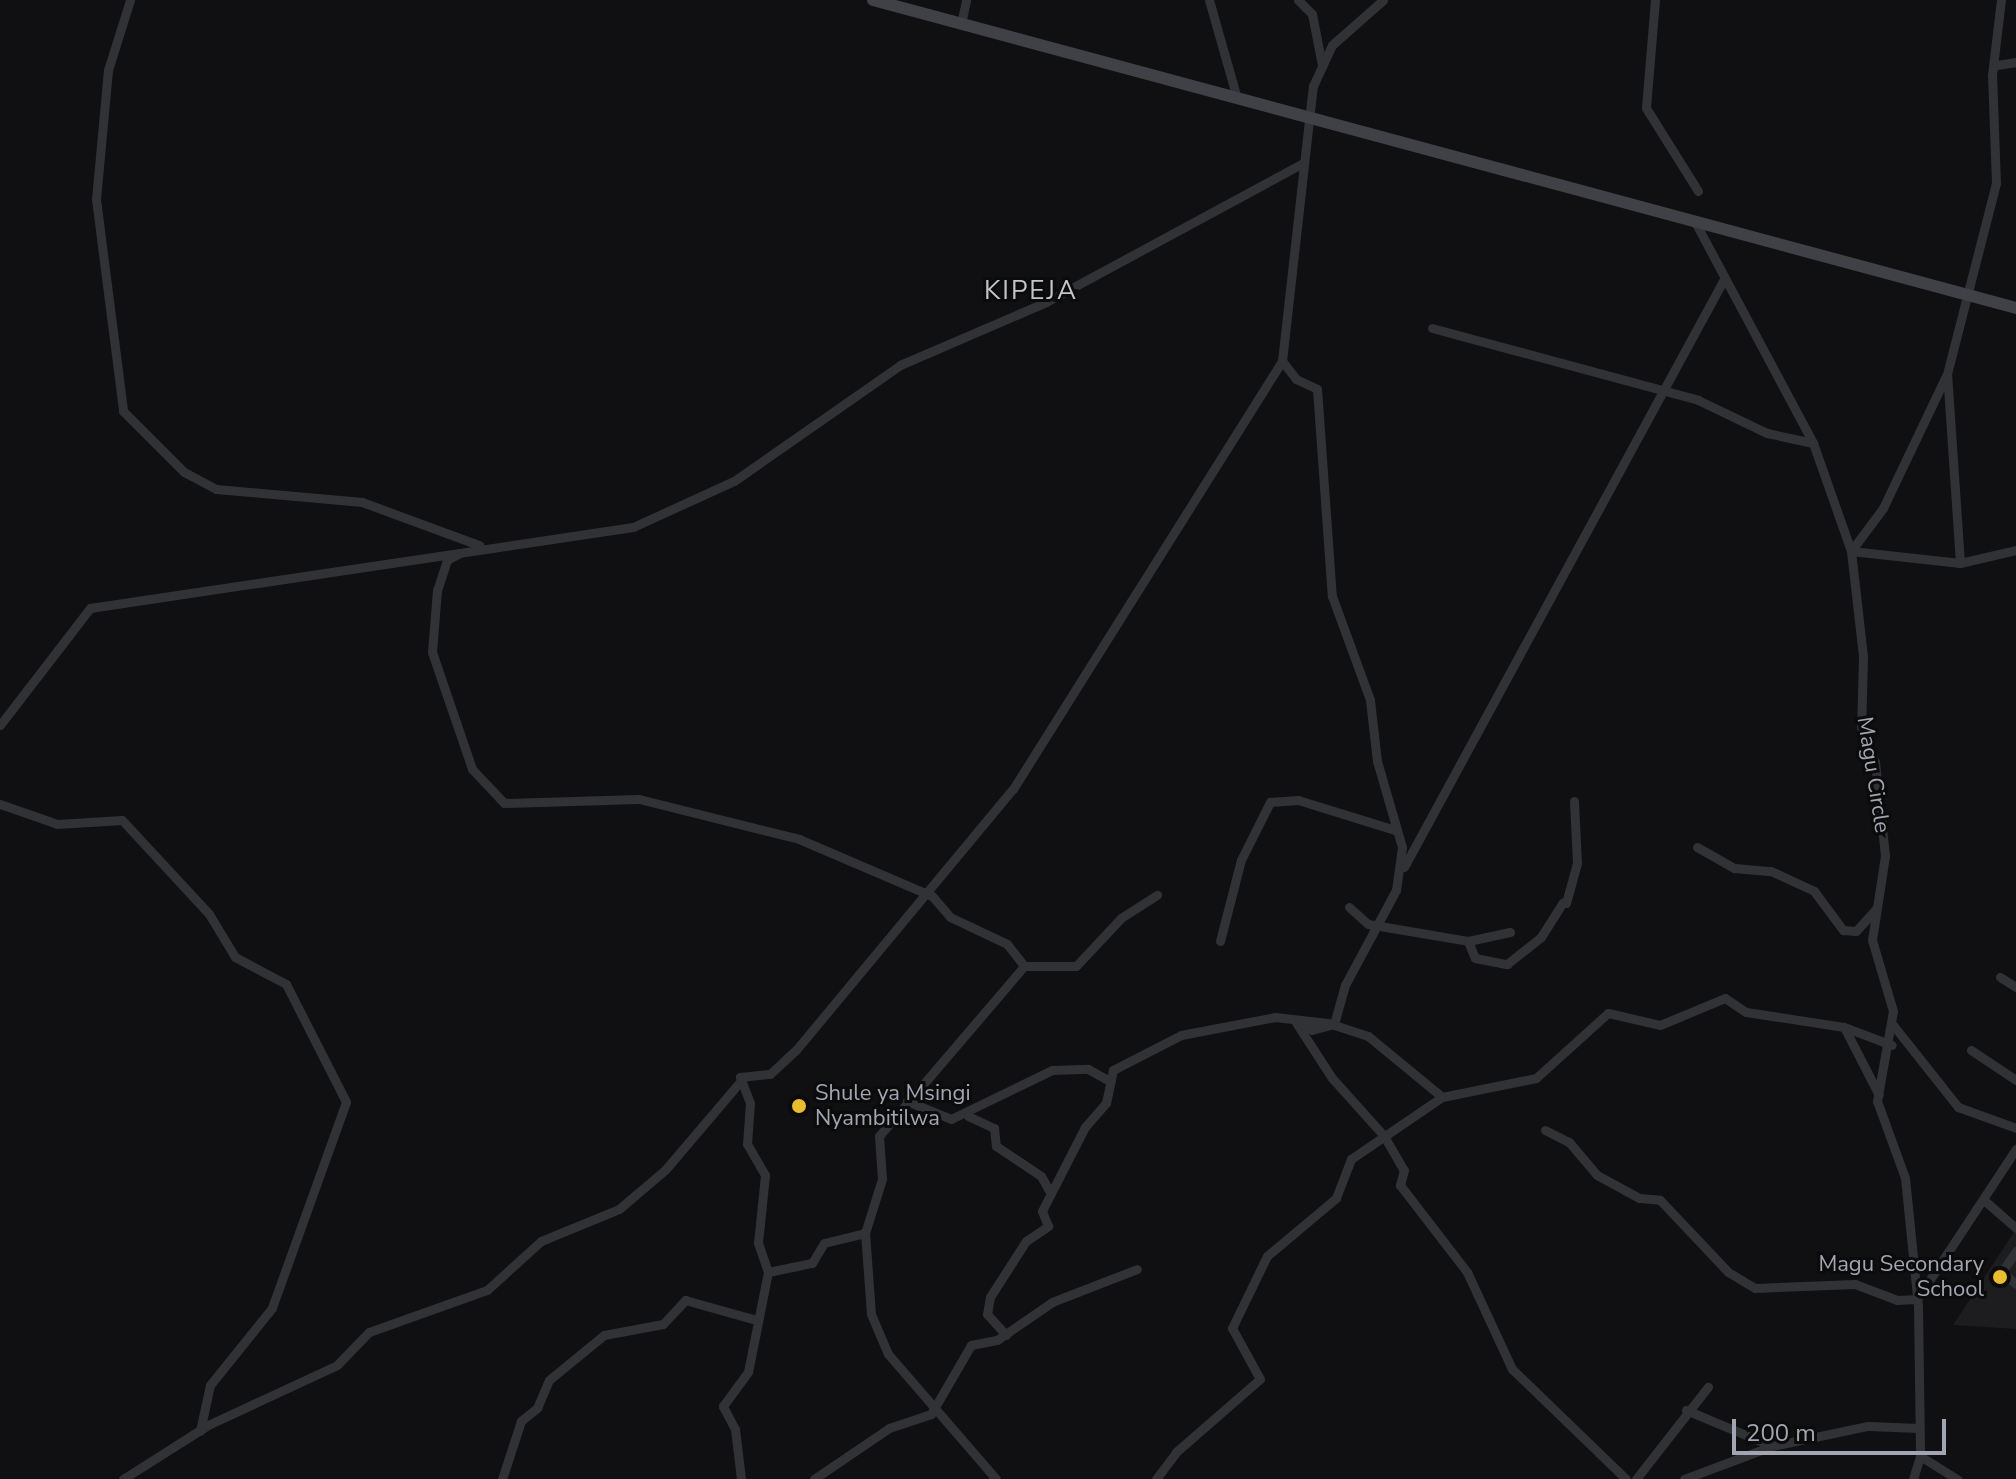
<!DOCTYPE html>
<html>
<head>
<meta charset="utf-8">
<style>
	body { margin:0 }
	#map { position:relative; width:2016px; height:1479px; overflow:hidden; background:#101012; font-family:"Nunito Sans",sans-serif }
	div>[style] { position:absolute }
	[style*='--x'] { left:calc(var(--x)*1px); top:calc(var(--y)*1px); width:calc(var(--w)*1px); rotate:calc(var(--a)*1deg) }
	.built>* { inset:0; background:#1d1c1e }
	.minor>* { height:9px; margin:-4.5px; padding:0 4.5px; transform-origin:4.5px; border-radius:4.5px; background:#313236 }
	.secondary>* { height:12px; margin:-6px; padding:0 6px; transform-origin:6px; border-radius:6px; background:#3f4146 }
	.dots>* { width:22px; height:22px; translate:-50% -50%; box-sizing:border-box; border:4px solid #0b0b0c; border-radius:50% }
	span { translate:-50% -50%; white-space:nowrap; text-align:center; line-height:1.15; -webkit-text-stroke:6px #0b0b0c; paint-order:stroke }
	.street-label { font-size:22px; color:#a2a5b2 }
	.poi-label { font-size:22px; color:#a2a5b2 }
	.left { translate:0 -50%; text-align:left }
	.right { translate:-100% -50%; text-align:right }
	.quarter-label { font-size:26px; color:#c3c5ce; letter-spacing:2px }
	.scale { position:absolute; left:1732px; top:1419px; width:214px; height:36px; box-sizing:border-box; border:4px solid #a2a5b2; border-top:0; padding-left:10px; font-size:24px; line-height:28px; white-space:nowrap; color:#a2a5b2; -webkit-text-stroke:6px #0b0b0c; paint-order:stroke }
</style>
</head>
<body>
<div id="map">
	<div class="built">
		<i style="clip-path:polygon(2016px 1229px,2016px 1329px,1953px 1325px)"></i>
	</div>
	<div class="minor">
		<i style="--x:130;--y:0;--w:73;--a:107.4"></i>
		<i style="--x:108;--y:70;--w:130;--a:95.3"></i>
		<i style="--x:96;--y:199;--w:214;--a:82.7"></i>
		<i style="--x:123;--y:411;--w:86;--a:45"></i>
		<i style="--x:184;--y:472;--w:36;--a:28"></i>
		<i style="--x:216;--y:489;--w:147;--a:5.1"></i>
		<i style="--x:362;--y:502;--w:125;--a:20.2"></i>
		<i style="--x:1209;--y:0;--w:99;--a:74.1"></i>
		<i style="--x:1298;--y:0;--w:20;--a:45"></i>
		<i style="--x:1312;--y:14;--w:52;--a:78.9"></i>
		<i style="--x:1655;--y:0;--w:108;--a:94.8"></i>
		<i style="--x:1646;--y:108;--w:98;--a:57.9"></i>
		<i style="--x:961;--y:24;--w:25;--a:-78"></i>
		<i style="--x:1997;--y:65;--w:19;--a:-9"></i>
		<i style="--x:1694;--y:220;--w:253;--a:61.9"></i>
		<i style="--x:1813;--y:443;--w:114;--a:70.6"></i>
		<i style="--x:1851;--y:551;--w:107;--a:83.5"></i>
		<i style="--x:1863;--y:657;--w:75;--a:91.5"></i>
		<i style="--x:1861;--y:732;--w:33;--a:65"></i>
		<i style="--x:1875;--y:762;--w:95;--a:83.9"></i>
		<i style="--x:1885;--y:856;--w:85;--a:98.8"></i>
		<i style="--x:1872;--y:940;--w:74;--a:73.5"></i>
		<i style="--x:1893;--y:1011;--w:91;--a:100.1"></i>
		<i style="--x:1877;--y:1101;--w:82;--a:70"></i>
		<i style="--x:1905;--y:1178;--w:129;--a:84.2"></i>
		<i style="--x:1918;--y:1306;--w:150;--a:89.2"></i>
		<i style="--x:1920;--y:1456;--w:44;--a:31.9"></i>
		<i style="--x:1432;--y:328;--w:276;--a:15.1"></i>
		<i style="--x:1698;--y:400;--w:76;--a:25.6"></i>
		<i style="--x:1767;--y:433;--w:47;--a:12.3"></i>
		<i style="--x:1282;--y:361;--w:23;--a:52"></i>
		<i style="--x:1296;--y:379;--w:23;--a:25"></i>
		<i style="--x:1317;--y:389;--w:208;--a:85.9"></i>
		<i style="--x:1332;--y:596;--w:111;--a:69.9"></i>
		<i style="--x:1370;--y:700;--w:61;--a:83.5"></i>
		<i style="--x:1377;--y:761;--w:90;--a:73.8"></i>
		<i style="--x:1402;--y:847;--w:43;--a:97.9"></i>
		<i style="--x:1396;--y:890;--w:108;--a:118.2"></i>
		<i style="--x:1345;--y:985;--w:41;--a:105.8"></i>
		<i style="--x:1334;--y:1024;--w:23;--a:165"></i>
		<i style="--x:1312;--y:1030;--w:19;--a:-152"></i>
		<i style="--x:1851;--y:551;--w:54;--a:-53.3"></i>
		<i style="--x:1883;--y:508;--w:146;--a:-64.5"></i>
		<i style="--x:1851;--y:551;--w:110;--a:6.3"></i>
		<i style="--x:1960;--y:563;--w:57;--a:-13.1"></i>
		<i style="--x:460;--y:553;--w:15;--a:152"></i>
		<i style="--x:447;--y:560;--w:32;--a:108"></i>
		<i style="--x:437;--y:590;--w:62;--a:94.6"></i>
		<i style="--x:432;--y:652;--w:124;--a:71.1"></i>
		<i style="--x:472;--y:769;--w:47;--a:46.7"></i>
		<i style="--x:504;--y:803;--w:135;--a:-1.7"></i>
		<i style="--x:639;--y:799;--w:165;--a:14"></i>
		<i style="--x:799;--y:839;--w:145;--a:23.2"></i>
		<i style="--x:932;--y:896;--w:28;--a:49"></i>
		<i style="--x:950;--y:917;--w:63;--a:25.3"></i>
		<i style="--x:1007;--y:944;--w:28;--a:52"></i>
		<i style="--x:1024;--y:966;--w:52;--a:0"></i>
		<i style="--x:1076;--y:966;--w:66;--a:-46.8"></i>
		<i style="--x:1121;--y:918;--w:43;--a:-32.6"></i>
		<i style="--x:1960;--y:563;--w:189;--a:-93.9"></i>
		<i style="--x:1947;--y:374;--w:197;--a:-75.6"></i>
		<i style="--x:1996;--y:183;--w:108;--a:-92.1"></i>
		<i style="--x:1992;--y:75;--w:76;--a:-83.2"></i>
		<i style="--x:0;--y:725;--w:148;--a:-52.4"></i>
		<i style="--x:90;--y:608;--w:549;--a:-8.48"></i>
		<i style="--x:633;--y:527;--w:111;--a:-24.5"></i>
		<i style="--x:734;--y:481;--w:203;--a:-34.9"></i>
		<i style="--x:900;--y:365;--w:159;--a:-23.3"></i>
		<i style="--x:1046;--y:302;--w:292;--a:-28.4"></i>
		<i style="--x:0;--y:804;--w:60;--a:19.3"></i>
		<i style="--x:57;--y:824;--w:65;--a:-3.5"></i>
		<i style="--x:122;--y:820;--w:128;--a:47.2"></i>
		<i style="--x:209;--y:914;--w:50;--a:58.8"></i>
		<i style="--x:235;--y:957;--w:58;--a:27.9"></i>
		<i style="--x:286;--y:984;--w:132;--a:63"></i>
		<i style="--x:346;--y:1102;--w:219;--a:109.8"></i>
		<i style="--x:272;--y:1308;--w:99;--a:128.8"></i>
		<i style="--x:210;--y:1385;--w:47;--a:102.3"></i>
		<i style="--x:1697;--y:847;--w:43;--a:29.6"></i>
		<i style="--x:1734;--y:868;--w:37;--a:5"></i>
		<i style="--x:1771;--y:871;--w:47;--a:24.9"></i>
		<i style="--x:1814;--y:891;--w:49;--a:53.4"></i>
		<i style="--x:1843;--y:930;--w:13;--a:4"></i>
		<i style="--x:1856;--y:931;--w:31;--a:-48"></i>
		<i style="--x:1404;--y:867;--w:669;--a:-61.44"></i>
		<i style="--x:1566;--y:903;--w:41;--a:-74.6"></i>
		<i style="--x:1577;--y:863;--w:62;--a:-92.8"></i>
		<i style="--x:1349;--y:907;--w:25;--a:42"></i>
		<i style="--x:1368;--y:924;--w:101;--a:9.6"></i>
		<i style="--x:1468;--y:941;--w:18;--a:68"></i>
		<i style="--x:1475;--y:958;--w:33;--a:11"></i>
		<i style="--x:1507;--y:964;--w:43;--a:-38.5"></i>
		<i style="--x:1541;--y:937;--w:41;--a:-57.8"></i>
		<i style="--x:1220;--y:941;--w:84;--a:-75.5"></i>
		<i style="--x:1241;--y:860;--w:65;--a:-63.4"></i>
		<i style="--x:1270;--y:802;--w:28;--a:-4"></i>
		<i style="--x:1298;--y:800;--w:102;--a:17.2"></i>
		<i style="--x:1468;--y:941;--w:43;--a:-12.1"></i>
		<i style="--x:2000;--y:977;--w:19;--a:32"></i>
		<i style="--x:1297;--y:1024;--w:64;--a:57.1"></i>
		<i style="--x:1332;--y:1078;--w:78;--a:48.1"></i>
		<i style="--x:1384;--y:1136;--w:39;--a:60"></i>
		<i style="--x:1404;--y:1170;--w:16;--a:105"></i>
		<i style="--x:1400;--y:1185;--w:110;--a:52.4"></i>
		<i style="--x:1467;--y:1272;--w:107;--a:65.1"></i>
		<i style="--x:1512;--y:1369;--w:158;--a:44"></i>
		<i style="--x:1893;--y:1025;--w:105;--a:51.6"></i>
		<i style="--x:1958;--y:1107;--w:62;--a:19.9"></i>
		<i style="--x:1844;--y:1027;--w:51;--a:20.6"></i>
		<i style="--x:1971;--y:1050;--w:54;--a:33.7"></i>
		<i style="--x:907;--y:1101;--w:48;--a:22.2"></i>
		<i style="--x:951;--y:1119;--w:112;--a:-25.9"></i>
		<i style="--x:1052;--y:1070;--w:36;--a:-2"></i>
		<i style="--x:1088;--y:1069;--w:26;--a:29"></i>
		<i style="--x:968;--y:1116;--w:29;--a:25"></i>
		<i style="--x:994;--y:1128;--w:18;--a:84"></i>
		<i style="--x:996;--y:1146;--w:54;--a:33.7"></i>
		<i style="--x:1041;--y:1176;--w:18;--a:61"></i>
		<i style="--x:1545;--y:1130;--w:27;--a:27"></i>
		<i style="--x:1569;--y:1142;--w:43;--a:49.7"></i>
		<i style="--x:1597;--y:1175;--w:48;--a:28.7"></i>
		<i style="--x:1639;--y:1198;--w:21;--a:5"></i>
		<i style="--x:1660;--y:1200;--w:99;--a:46.6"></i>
		<i style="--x:1728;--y:1272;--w:31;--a:31"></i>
		<i style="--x:1755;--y:1288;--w:100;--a:-2.3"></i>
		<i style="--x:1855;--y:1284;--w:45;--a:20.9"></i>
		<i style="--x:1897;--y:1300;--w:20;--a:-3"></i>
		<i style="--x:1917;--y:1299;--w:180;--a:-56.6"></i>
		<i style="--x:1985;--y:1201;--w:41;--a:41.1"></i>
		<i style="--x:2016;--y:1251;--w:25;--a:124"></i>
		<i style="--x:2002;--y:1272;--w:18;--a:41"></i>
		<i style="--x:768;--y:1272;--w:45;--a:-11.6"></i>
		<i style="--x:812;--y:1263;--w:23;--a:-59"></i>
		<i style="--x:824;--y:1243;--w:42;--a:-13.7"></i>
		<i style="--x:1006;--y:1335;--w:28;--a:-132"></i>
		<i style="--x:987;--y:1314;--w:17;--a:-80"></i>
		<i style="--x:990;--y:1297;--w:67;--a:-57.3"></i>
		<i style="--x:1026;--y:1241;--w:27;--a:-34"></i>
		<i style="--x:1048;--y:1226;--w:16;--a:-112"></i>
		<i style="--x:1042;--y:1211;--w:94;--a:-62.9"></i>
		<i style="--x:1085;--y:1127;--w:32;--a:-49"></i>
		<i style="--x:1106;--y:1103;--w:34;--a:-78"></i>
		<i style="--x:1113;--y:1070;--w:76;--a:-27.2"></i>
		<i style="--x:1181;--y:1035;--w:96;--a:-10.8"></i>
		<i style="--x:1275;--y:1017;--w:53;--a:6.5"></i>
		<i style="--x:1328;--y:1023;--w:42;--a:18"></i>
		<i style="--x:1368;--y:1036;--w:96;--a:39.5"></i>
		<i style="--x:1442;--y:1097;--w:96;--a:-11.4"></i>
		<i style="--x:1536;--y:1078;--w:97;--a:-42.1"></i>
		<i style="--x:1608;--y:1013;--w:53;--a:13"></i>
		<i style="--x:1660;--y:1025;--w:70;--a:-22.6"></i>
		<i style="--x:1725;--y:998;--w:25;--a:34"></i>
		<i style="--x:1746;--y:1012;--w:99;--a:8.7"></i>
		<i style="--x:1844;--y:1027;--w:76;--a:62.8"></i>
		<i style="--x:1686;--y:1410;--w:93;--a:22.7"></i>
		<i style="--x:1772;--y:1446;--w:98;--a:-11.8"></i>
		<i style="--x:1868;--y:1426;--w:51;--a:2.2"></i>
		<i style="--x:123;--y:1479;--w:101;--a:-32.4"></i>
		<i style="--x:208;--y:1425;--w:142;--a:-24.9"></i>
		<i style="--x:337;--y:1365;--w:46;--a:-45.9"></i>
		<i style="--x:369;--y:1332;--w:125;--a:-19.6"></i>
		<i style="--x:487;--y:1290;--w:73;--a:-42.2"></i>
		<i style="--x:541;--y:1241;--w:84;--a:-22.3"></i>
		<i style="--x:619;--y:1209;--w:60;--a:-40.3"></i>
		<i style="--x:665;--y:1170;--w:114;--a:-49.6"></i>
		<i style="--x:502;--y:1479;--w:61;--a:-71.9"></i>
		<i style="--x:521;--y:1421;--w:21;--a:-39"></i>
		<i style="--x:537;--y:1408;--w:30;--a:-67"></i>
		<i style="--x:549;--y:1380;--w:71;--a:-39.3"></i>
		<i style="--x:604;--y:1335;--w:60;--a:-10.6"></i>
		<i style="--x:663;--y:1324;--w:33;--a:-47"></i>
		<i style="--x:685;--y:1300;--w:71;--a:15.6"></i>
		<i style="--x:741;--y:1479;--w:50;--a:-96.8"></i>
		<i style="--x:735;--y:1429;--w:26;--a:-118"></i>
		<i style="--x:723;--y:1406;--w:42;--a:-53.7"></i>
		<i style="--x:748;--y:1372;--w:102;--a:-78.7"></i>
		<i style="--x:768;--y:1272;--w:31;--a:-109"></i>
		<i style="--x:758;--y:1243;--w:68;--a:-84.1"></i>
		<i style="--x:765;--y:1175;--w:36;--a:-120"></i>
		<i style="--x:747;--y:1144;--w:41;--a:-85.8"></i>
		<i style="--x:750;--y:1103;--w:28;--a:-111"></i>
		<i style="--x:740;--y:1077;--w:30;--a:-6"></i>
		<i style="--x:770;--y:1074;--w:35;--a:-43"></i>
		<i style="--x:796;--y:1050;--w:339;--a:-50.3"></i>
		<i style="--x:1013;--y:789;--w:506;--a:-57.85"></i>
		<i style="--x:1282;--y:361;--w:277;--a:-83.6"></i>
		<i style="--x:1313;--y:86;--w:45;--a:-65.1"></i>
		<i style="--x:1332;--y:45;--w:68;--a:-41.4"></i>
		<i style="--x:814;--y:1479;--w:91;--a:-34.2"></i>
		<i style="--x:889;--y:1428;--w:44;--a:-18.4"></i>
		<i style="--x:931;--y:1414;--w:80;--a:-59.9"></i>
		<i style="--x:971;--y:1345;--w:26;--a:-11"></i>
		<i style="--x:997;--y:1340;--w:67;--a:-34.6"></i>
		<i style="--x:1052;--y:1302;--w:91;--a:-21.2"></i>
		<i style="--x:996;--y:1479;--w:165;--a:-130.8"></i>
		<i style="--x:888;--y:1354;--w:43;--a:-113"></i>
		<i style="--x:871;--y:1314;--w:81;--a:-94.2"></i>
		<i style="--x:865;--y:1233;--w:57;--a:-72.5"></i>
		<i style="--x:882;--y:1179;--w:43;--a:-94"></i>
		<i style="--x:879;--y:1136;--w:223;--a:-49.5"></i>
		<i style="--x:1156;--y:1479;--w:34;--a:-53"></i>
		<i style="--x:1176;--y:1452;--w:111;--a:-41"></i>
		<i style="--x:1260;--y:1379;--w:58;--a:-118.8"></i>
		<i style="--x:1232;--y:1328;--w:80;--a:-64.1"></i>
		<i style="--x:1267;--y:1256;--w:90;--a:-40"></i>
		<i style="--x:1336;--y:1198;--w:42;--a:-69"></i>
		<i style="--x:1351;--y:1159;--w:110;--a:-34.3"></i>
		<i style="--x:1636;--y:1479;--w:117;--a:-52"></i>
		<i style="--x:1684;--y:1479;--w:94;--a:-20.6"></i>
		<i style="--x:1913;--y:1479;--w:24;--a:-73"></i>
	</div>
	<div class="secondary">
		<i style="--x:873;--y:0;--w:1184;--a:15.08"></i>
	</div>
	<div class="dots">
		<i style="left:799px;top:1106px;background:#eabd30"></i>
		<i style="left:2000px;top:1277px;background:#eabd30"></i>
	</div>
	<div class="street-label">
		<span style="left:1873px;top:775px;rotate:81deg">Magu Circle</span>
	</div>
	<div class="poi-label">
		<span class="left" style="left:815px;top:1106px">Shule ya Msingi<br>Nyambitilwa</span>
		<span class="right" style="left:1984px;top:1277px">Magu Secondary<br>School</span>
	</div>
	<div class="quarter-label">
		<span style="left:1031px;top:291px">KIPEJA</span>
	</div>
	<div class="scale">200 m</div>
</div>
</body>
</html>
